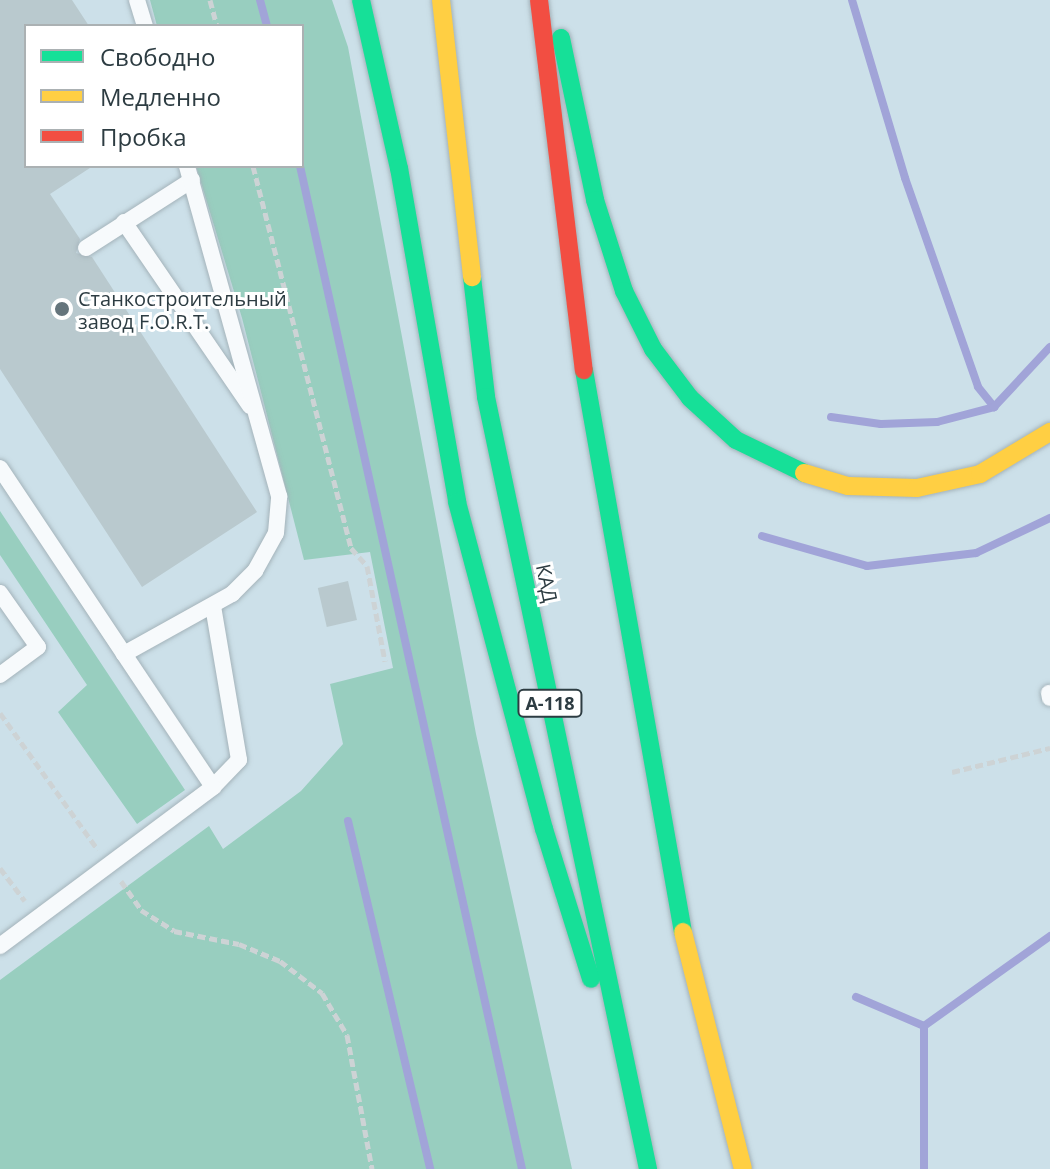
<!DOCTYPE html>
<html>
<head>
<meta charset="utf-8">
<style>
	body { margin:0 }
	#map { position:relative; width:1050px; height:1169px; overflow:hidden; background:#cce0e9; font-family:"Open Sans",sans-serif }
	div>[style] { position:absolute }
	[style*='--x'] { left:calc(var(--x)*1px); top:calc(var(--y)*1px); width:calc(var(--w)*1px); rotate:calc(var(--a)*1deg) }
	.green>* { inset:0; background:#98cebf }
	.stream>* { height:8px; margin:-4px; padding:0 4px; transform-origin:4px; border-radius:4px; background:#a1a4d8 }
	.building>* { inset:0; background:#b9c9ce; transform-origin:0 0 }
	.path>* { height:5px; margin-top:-2.5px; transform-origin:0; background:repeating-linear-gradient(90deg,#cdd3d5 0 8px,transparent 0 12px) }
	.roads { filter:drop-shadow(0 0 2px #a4b3ba) drop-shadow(0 0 2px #a4b3ba) }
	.lane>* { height:16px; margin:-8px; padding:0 8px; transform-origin:8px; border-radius:8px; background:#f7fafc }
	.fast>* { height:18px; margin:-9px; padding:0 9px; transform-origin:9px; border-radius:9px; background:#16e098 }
	.slow>* { height:18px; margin:-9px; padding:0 9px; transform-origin:9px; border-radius:9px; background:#ffcf43 }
	.jam>* { height:18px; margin:-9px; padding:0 9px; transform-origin:9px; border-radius:9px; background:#f24e42 }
	.dots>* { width:22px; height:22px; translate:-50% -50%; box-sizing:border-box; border:4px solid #fff; border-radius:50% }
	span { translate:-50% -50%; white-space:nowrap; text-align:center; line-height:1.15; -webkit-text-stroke:6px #fff; paint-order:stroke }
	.shield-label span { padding:2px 6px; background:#fff; border:2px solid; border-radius:6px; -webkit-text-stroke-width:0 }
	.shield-label { font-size:18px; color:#2d3c42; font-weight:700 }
	.poi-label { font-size:20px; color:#2d3c42 }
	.left { translate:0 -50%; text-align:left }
	.street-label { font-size:20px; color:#2d3c42 }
	.legend { position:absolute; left:24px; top:24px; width:280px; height:144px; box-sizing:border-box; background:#fff; border:2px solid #abb1b3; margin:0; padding:10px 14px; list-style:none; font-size:24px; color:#2d3c42 }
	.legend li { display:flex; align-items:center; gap:16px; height:40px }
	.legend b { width:40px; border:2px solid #abb1b3 }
</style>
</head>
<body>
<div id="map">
	<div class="green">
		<i style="clip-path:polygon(150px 0,332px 0,348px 47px,476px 734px,572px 1169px,0 1169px,0 980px,209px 826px,223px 849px,301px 791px,343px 744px,330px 684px,393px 668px,370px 552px,304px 560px,242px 318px,196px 166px,302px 166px,302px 26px,157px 26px)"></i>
		<i style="clip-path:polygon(0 511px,185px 790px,137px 824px,58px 712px,87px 685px,0 555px)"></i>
	</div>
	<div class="stream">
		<i style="--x:260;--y:0;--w:27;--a:75"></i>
		<i style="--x:852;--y:0;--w:186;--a:73.4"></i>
		<i style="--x:905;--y:178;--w:221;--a:70.7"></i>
		<i style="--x:978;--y:387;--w:26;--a:51"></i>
		<i style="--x:300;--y:166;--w:1027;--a:77.52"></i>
		<i style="--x:831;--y:417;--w:50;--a:8"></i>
		<i style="--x:881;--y:424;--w:56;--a:-2"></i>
		<i style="--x:937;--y:422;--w:59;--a:-14.7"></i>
		<i style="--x:994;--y:407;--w:82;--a:-47"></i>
		<i style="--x:762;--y:536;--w:109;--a:15.9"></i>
		<i style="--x:867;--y:566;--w:110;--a:-6.8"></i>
		<i style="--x:976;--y:553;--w:82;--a:-25.3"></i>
		<i style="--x:348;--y:821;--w:358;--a:76.7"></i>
		<i style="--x:856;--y:997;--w:74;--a:23.1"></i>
		<i style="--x:924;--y:1026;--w:155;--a:-35.5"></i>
		<i style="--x:924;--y:1169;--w:143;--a:-90"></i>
	</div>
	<div class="building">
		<i style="clip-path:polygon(0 0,72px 0,89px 26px,26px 26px,26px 166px,93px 166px,50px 194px,80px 239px,76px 253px,92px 257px,257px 512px,142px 587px,0 369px)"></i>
		<i style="left:348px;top:581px;width:40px;height:31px;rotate:77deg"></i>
	</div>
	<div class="path">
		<i style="--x:210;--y:0;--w:27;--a:75"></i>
		<i style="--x:253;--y:166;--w:394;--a:75.6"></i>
		<i style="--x:351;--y:548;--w:24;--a:48"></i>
		<i style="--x:367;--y:566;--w:97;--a:79.3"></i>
		<i style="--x:0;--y:713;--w:168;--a:54.4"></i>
		<i style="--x:952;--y:772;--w:101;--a:-13.8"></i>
		<i style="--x:0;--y:868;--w:41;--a:52.9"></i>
		<i style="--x:121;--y:881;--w:35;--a:55"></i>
		<i style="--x:141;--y:910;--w:39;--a:32"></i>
		<i style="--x:174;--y:931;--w:66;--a:11.3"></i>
		<i style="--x:239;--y:944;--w:44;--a:22.5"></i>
		<i style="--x:280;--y:961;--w:53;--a:37.3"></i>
		<i style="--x:322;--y:993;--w:49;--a:59.2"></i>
		<i style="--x:347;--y:1035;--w:136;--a:79.4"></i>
	</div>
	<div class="roads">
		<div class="lane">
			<i style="--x:137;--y:0;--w:27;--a:73"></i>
			<i style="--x:124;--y:222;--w:223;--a:55.6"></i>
			<i style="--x:86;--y:248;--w:126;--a:-32.7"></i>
			<i style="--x:0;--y:468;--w:224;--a:56.3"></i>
			<i style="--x:124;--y:654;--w:124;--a:-29.1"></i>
			<i style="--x:232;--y:594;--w:33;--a:-45"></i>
			<i style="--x:255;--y:571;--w:43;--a:-61.1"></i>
			<i style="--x:276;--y:533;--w:37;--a:-85"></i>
			<i style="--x:279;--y:496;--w:343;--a:-105.6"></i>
			<i style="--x:0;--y:593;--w:66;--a:54.9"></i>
			<i style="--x:38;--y:647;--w:47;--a:143.6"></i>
			<i style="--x:213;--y:606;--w:156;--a:80.4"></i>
			<i style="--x:239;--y:760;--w:37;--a:134"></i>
			<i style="--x:1049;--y:693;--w:5;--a:79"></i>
			<i style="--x:0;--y:946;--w:266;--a:-36.7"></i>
			<i style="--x:213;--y:787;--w:160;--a:-123.8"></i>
		</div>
		<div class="fast">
			<i style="--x:361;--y:0;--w:172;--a:77.3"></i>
			<i style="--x:399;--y:168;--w:339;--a:80.1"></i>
			<i style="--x:457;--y:502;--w:338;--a:75.1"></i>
			<i style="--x:544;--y:829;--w:157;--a:72.6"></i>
			<i style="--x:561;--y:38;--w:166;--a:78.1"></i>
			<i style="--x:595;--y:200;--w:96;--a:72.3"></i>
			<i style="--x:624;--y:291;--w:65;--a:63.4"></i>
			<i style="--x:653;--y:349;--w:61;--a:52.9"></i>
			<i style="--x:690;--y:398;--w:62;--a:42.4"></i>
			<i style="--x:736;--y:440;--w:76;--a:25.9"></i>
			<i style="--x:472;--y:277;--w:121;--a:83.3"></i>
			<i style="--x:486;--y:397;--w:789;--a:78.15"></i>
			<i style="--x:584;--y:370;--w:571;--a:80.01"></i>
		</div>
		<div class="slow">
			<i style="--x:441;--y:0;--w:279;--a:83.6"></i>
			<i style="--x:804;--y:473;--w:46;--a:16.5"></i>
			<i style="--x:848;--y:486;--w:69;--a:1.7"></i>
			<i style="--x:917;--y:488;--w:65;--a:-12.5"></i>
			<i style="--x:980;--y:474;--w:82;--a:-31"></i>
			<i style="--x:683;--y:932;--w:244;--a:75.8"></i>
		</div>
		<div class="jam">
			<i style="--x:539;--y:0;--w:373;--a:83.1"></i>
		</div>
	</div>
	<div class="dots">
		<i style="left:62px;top:309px;background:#65757c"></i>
	</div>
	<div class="shield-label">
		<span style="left:550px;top:703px">А-118</span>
	</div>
	<div class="poi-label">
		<span class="left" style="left:78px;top:310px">Станкостроительный<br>завод F.O.R.T.</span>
	</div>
	<div class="street-label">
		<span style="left:547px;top:583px;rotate:78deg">КАД</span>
	</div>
	<ul class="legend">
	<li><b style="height:10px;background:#16e098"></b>Свободно</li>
	<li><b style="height:10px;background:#ffcf43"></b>Медленно</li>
	<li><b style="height:10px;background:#f24e42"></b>Пробка</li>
	</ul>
</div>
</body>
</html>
